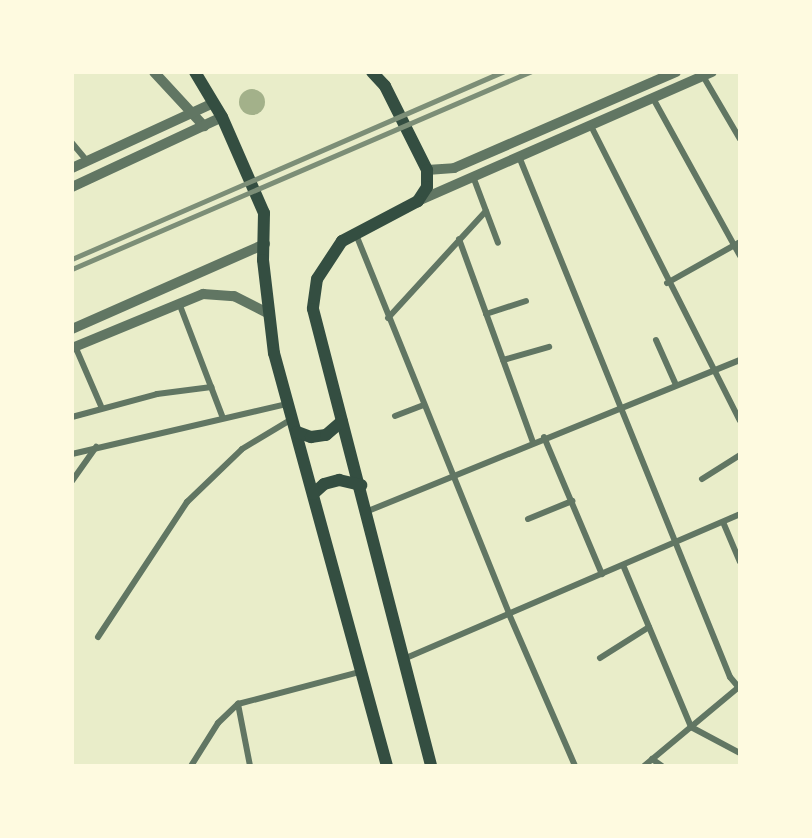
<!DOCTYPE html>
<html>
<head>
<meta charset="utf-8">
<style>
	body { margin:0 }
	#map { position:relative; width:812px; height:838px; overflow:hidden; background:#e9edc9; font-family:Merriweather,serif }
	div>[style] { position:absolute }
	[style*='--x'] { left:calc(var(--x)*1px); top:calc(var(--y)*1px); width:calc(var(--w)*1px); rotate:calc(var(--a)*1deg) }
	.water>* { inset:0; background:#a3b18a }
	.round { border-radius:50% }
	.minor>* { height:6px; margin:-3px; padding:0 3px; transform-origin:3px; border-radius:3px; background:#617663 }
	.tertiary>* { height:10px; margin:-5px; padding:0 5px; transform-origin:5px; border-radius:5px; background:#617663 }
	.secondary>* { height:12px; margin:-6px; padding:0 6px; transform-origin:6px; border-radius:6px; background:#344e41 }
	.rail>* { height:4.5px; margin:-2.25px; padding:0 2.25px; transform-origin:2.25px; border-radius:2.25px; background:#7c8e77 }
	span { translate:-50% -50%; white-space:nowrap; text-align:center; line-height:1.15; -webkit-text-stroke:6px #fefae0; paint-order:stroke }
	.frame { position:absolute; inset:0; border:74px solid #fefae0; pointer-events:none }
</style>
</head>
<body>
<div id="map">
	<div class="water">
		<i class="round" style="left:239px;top:89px;width:26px;height:26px"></i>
	</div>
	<div class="minor">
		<i style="--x:703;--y:76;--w:73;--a:59.6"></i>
		<i style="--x:654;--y:100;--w:178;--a:61.1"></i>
		<i style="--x:592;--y:128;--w:328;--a:63.2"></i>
		<i style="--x:72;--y:143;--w:23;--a:50"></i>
		<i style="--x:520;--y:159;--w:559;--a:67.93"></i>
		<i style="--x:730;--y:677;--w:16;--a:50"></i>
		<i style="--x:474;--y:179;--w:68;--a:69.4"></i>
		<i style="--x:355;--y:232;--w:412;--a:68"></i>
		<i style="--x:509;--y:614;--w:166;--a:66.5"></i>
		<i style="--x:459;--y:239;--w:216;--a:70"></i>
		<i style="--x:667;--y:283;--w:84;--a:-29.3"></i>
		<i style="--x:179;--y:303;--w:123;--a:69.1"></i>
		<i style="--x:486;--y:314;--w:42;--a:-18"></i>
		<i style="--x:388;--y:318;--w:145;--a:-47.5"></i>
		<i style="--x:656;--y:340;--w:49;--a:66"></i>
		<i style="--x:75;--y:346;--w:65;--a:66.6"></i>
		<i style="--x:503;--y:360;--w:48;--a:-15.8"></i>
		<i style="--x:395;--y:416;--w:30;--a:-21"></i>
		<i style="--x:72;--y:417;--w:88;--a:-15.1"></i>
		<i style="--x:157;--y:394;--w:55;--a:-7.3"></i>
		<i style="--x:544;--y:437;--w:149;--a:67.1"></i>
		<i style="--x:72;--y:454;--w:221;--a:-13.1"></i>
		<i style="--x:702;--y:479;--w:45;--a:-32.3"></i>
		<i style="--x:72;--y:481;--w:42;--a:-54.8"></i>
		<i style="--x:368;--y:511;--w:401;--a:-22.1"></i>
		<i style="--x:528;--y:519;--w:48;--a:-22.2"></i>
		<i style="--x:723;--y:522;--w:43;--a:67"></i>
		<i style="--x:623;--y:565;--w:176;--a:67.2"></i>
		<i style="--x:691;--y:727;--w:55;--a:28"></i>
		<i style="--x:98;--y:637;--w:162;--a:-56.6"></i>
		<i style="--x:187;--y:502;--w:76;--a:-43.9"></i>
		<i style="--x:242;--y:449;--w:58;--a:-31"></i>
		<i style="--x:406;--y:658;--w:364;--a:-23.3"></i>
		<i style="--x:600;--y:658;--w:58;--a:-32.3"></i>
		<i style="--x:238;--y:704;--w:63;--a:79"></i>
		<i style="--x:652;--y:759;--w:12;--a:35"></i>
		<i style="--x:191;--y:766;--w:51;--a:-57.9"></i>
		<i style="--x:218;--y:723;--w:28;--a:-44"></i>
		<i style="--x:238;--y:704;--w:129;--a:-14.8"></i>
		<i style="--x:644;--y:766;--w:125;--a:-39.8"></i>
	</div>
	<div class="tertiary">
		<i style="--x:154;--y:72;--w:74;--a:47.2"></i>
		<i style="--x:72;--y:168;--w:155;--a:-24.7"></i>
		<i style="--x:427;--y:170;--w:27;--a:-4"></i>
		<i style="--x:454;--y:168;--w:242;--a:-23.4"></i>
		<i style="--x:72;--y:187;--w:166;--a:-25"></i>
		<i style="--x:418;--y:201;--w:321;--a:-23.7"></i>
		<i style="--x:72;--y:329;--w:211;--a:-23.8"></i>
		<i style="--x:72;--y:348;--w:142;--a:-22.4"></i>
		<i style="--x:203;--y:294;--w:31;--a:4"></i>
		<i style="--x:234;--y:296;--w:38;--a:27"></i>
	</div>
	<div class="secondary">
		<i style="--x:195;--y:72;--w:52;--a:59"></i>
		<i style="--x:222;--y:117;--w:105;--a:66.4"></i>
		<i style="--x:264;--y:213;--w:47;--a:91.2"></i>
		<i style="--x:263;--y:260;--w:94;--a:83.3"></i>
		<i style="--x:274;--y:353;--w:428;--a:74.7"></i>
		<i style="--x:372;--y:72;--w:19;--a:47"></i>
		<i style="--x:385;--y:86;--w:94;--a:63.4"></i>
		<i style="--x:427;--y:170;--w:17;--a:90"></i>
		<i style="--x:427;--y:187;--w:17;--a:123"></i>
		<i style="--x:418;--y:201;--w:86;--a:152.2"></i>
		<i style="--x:342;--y:241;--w:45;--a:123.3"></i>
		<i style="--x:317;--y:279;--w:30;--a:98"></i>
		<i style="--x:313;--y:309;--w:472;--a:75.5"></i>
		<i style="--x:297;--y:432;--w:15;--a:20"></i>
		<i style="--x:311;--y:437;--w:15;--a:-8"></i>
		<i style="--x:326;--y:435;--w:21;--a:-41"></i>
		<i style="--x:313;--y:494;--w:15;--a:-42"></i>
		<i style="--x:324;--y:484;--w:16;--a:-15"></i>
		<i style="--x:339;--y:480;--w:23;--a:13"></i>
	</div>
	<div class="rail">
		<i style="--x:72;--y:259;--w:470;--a:-23.5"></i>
		<i style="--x:72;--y:269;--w:499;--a:-23.3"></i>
	</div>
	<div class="frame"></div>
</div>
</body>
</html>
